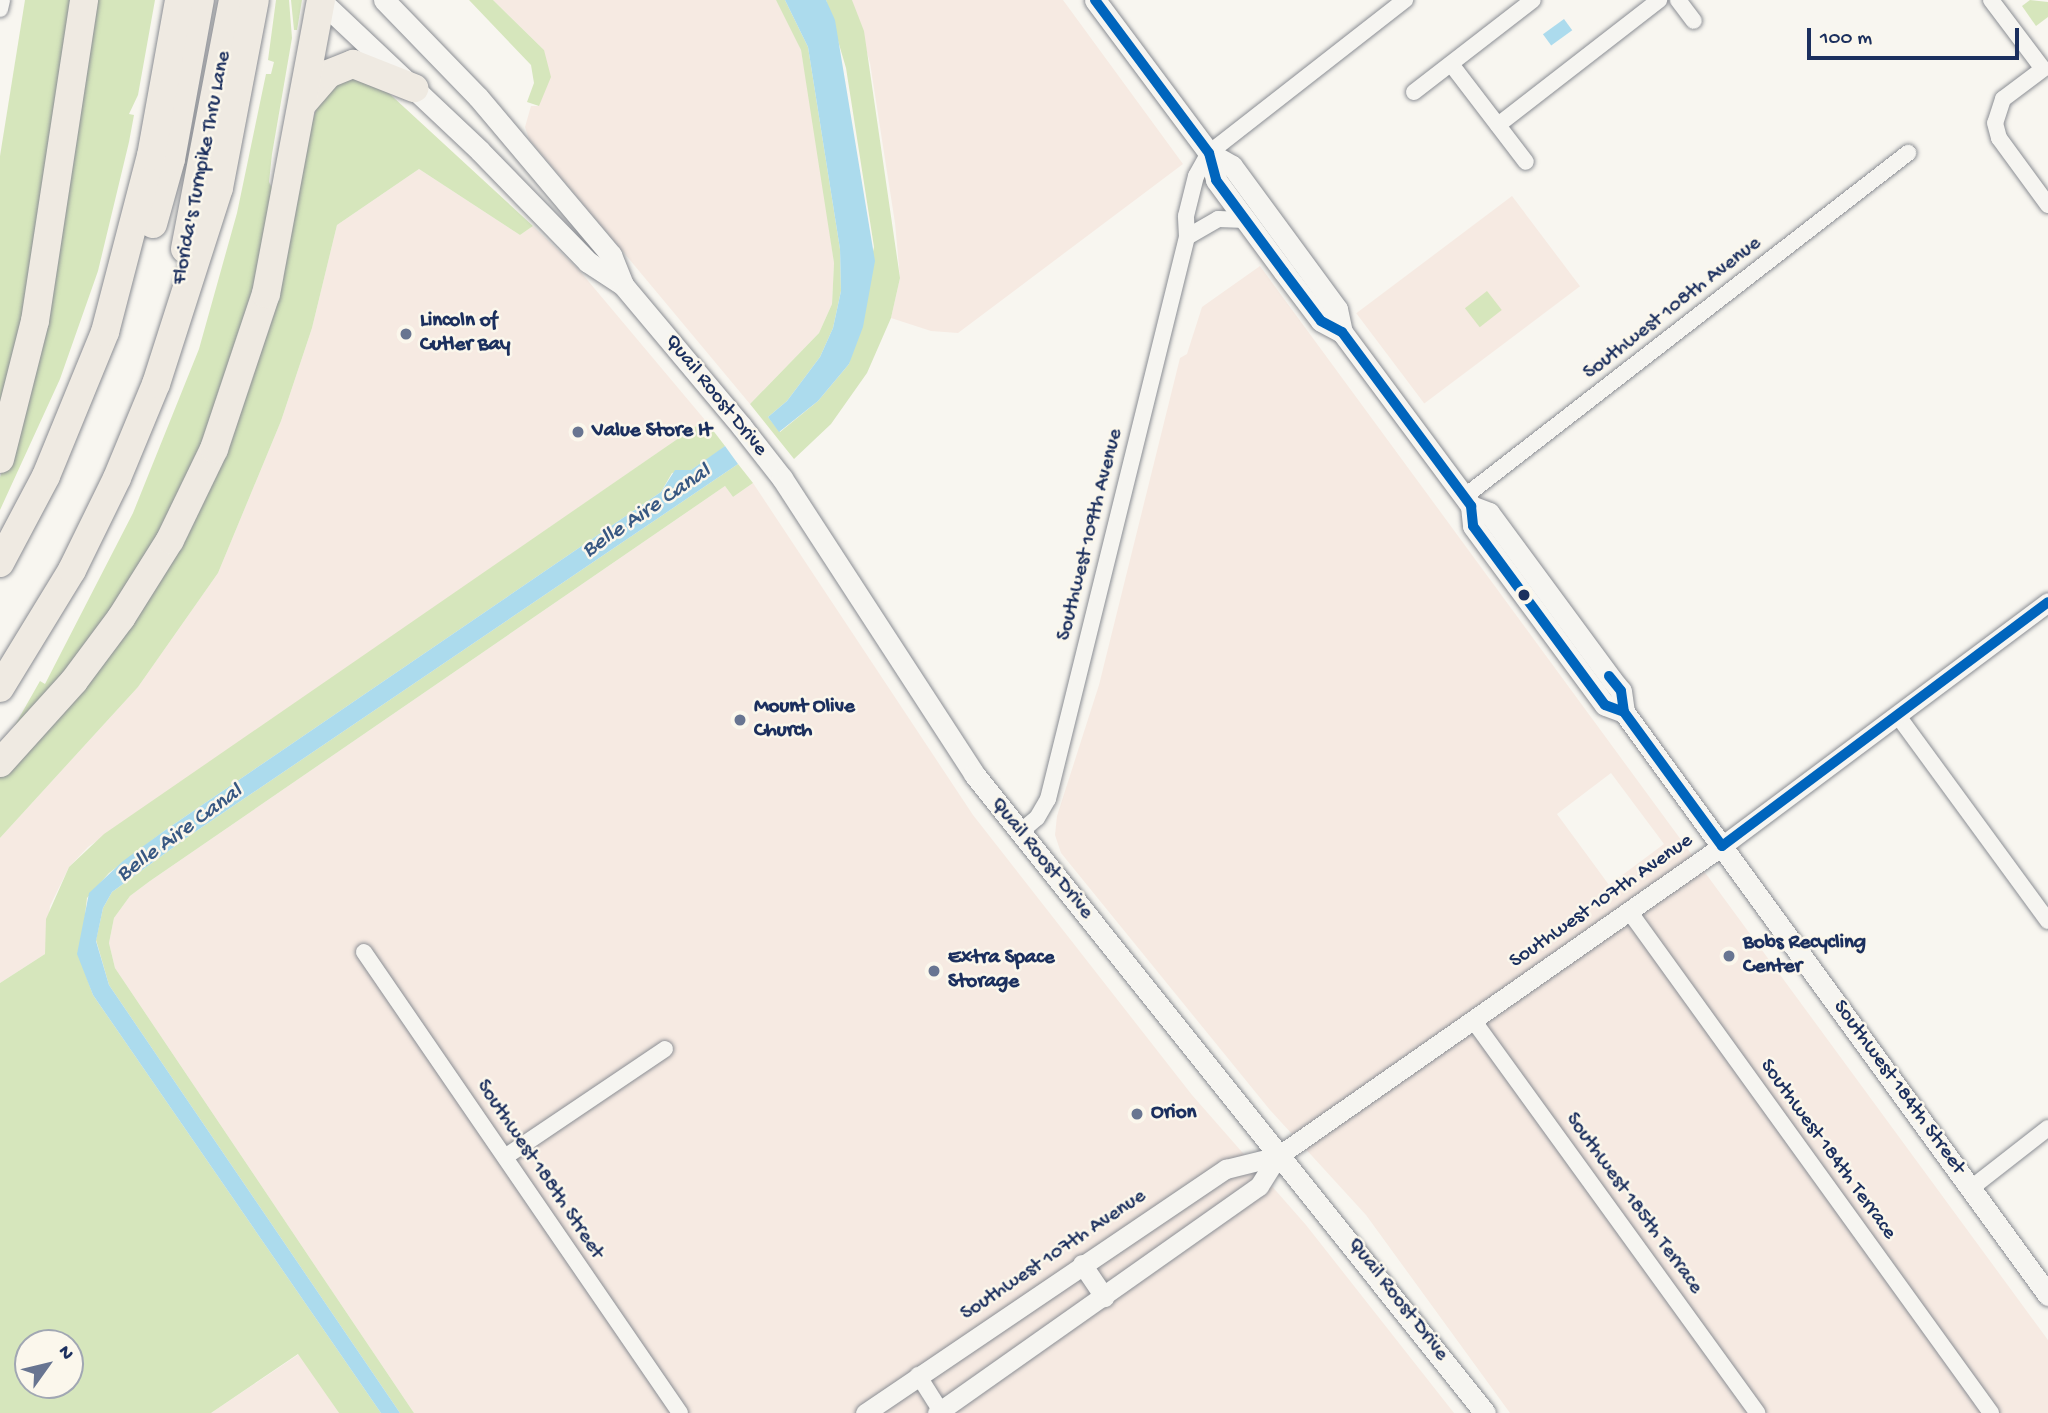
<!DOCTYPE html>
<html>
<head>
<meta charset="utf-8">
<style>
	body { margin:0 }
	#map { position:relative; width:2048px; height:1413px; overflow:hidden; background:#f8f6f0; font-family:"Gochi Hand",sans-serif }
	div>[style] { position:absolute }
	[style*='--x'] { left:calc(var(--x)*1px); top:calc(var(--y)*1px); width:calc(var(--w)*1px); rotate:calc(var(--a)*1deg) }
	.built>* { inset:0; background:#f6eae2; transform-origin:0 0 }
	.green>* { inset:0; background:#d6e6bc; transform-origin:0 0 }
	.water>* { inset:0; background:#acdbed; transform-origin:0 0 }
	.roads { filter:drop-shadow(0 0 2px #8b8e94) drop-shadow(0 0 2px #8b8e94) }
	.minor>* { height:16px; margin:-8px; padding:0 8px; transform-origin:8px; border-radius:8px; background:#f6f5f1 }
	.tertiary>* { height:19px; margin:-9.5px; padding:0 9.5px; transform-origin:9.5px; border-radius:9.5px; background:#f6f5f1 }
	.secondary>* { height:21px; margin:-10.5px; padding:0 10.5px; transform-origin:10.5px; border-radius:10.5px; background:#f6f5f1 }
	.motorway>* { height:28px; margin:-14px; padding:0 14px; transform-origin:14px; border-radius:14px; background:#efeae2 }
	.bus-1>* { height:10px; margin:-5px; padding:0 5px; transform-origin:5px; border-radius:5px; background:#0065bd }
	.dots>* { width:19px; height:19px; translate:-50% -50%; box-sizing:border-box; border:4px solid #fbf7ec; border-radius:50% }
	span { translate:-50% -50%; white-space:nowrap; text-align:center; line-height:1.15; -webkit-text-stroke:5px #fbf7ec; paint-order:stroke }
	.street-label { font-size:21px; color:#1b2f5e }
	.poi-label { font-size:21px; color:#1b2f5e; font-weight:700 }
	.left { translate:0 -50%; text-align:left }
	.water-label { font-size:23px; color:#375782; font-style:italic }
	.north { position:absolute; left:14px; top:1329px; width:70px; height:70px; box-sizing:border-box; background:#fbf7ec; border:2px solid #a1a7b3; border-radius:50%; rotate:56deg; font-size:19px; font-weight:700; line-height:28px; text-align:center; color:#1b2f5e }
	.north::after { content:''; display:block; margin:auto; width:24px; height:32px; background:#687591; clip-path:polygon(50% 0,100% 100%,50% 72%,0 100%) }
	.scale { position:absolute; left:1807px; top:28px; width:212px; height:32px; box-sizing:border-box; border:4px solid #1b2f5e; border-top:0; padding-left:9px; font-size:21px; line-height:24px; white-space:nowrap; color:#1b2f5e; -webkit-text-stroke:5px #fbf7ec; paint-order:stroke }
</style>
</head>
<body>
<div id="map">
	<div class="built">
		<i style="clip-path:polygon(493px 0,776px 0,786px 14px,801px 50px,816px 133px,834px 263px,832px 304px,819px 333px,750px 404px,529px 139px,525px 127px,531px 106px,538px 106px,544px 50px)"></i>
		<i style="clip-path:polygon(852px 0,1063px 0,1183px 164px,958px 333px,931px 331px,891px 318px,900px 278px,895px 223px,870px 63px)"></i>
		<i style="clip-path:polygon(419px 169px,520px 235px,533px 226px,579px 270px,705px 420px,88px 847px,69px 867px,50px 906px,45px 954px,0 983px,0 838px,138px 687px,218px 573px,281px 421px,312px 328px,337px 225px)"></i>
		<i style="left:1512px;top:196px;width:113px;height:195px;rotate:53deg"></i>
		<i style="clip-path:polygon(evenodd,1260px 266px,2048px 1340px,2048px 1413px,1510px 1413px,1366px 1215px,1270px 1110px,1061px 853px,1055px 835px,1057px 816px,1099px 685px,1180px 358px,1187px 354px,1202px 307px,1260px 266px,1611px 773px,1664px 844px,1609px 885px,1557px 814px,1611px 773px)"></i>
		<i style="clip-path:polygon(753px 483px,973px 815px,1192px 1095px,1306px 1225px,1454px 1413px,414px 1413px,115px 968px,109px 943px,114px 918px,130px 896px,150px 881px,725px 486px,733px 497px)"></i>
		<i style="clip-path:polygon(299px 1354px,339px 1413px,211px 1413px)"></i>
	</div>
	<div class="green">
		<i style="clip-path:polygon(25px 0,74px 0,58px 121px,0 435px,0 156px)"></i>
		<i style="clip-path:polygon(92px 0,155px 0,138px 95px,129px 114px,134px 115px,129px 142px,98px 271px,60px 379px,0 510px,0 477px,13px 441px)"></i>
		<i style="clip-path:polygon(276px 0,289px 0,292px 38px,272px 154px,269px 182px,273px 190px,234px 378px,123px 605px,11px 732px,40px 681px,45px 684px,133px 513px,199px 349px,237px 213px,266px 74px,271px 74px,274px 62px,268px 60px)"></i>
		<i style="clip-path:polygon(291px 0,302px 0,297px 30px,294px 30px)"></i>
		<i style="clip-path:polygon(469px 0,493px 0,544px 50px,551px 77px,539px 106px,527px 102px,534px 83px,531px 65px)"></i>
		<i style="clip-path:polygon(776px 0,785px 0,808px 47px,840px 249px,841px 291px,833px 328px,820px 357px,787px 401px,768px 417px,780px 432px,818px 401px,849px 364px,874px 247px,846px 68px,826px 0,852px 0,864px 31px,900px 278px,891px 318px,867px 373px,831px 424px,794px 459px,750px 404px,819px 333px,832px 304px,834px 263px,801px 50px)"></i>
		<i style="clip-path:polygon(2030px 0,2048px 2px,2048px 17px,2036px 26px,2022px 6px)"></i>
		<i style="clip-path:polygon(347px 72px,380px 85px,533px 226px,520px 235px,419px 169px,337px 225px,312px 328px,281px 421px,218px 573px,138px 687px,0 838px,0 775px,171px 554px,318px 104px)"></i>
		<i style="left:1487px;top:291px;width:24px;height:28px;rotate:52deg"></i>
		<i style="clip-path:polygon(evenodd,705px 420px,725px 446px,719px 451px,691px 470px,672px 473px,661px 492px,164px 831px,109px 873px,87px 898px,80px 959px,93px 995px,381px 1413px,339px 1413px,298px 1354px,211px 1413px,0 1413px,0 983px,45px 954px,46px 919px,69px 867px,104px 834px,705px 420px,28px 1343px,70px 1343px,70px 1385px,28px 1385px,28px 1343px)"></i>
		<i style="clip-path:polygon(738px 464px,753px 483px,733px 497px,725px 486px,150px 881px,130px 896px,114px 918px,109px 943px,115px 968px,414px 1413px,400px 1413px,109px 985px,96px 940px,103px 908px,112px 892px,189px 836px)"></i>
	</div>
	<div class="water">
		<i style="clip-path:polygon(785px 0,826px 0,835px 20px,875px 261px,863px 327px,849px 364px,818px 401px,779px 432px,768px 417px,787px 401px,820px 357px,833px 328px,841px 291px,840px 249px,808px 47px)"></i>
		<i style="left:1564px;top:19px;width:14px;height:26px;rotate:54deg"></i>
		<i style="clip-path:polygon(725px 446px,738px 464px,189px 836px,112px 892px,103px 908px,96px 941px,109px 985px,400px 1413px,381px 1413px,93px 995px,77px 954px,89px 893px,123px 861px,164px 831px,661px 492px,675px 470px,691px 470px)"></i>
	</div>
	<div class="roads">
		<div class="minor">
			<i style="--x:1678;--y:0;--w:26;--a:53"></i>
			<i style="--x:1991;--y:0;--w:86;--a:53"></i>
			<i style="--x:2043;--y:69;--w:50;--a:143.1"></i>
			<i style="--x:2003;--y:99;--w:25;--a:108"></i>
			<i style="--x:1995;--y:123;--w:16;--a:75"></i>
			<i style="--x:1999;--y:138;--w:83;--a:53.8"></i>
			<i style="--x:0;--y:9;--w:9;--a:-77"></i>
			<i style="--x:1451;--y:64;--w:123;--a:52.6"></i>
			<i style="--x:1414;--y:92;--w:150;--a:-37.7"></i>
			<i style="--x:1498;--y:125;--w:204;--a:-37.8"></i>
			<i style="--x:1187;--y:237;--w:36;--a:-30"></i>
			<i style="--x:1218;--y:219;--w:27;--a:2"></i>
			<i style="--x:1464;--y:497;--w:562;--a:-37.77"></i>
			<i style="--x:1898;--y:716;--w:254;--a:53.8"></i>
			<i style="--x:1019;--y:833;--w:23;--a:-40"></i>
			<i style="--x:1037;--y:818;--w:22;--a:-60"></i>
			<i style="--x:1048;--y:799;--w:579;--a:-76.11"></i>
			<i style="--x:1187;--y:237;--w:21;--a:-93"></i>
			<i style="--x:1186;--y:216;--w:41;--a:-76"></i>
			<i style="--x:1196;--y:176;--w:26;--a:-61"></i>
			<i style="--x:1209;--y:153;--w:249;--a:-38"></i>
			<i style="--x:1629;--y:911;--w:619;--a:54.2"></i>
			<i style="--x:364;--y:952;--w:559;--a:55.57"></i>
			<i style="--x:1473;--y:1020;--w:485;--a:54.1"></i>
			<i style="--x:505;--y:1157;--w:193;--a:-34"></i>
			<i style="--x:1970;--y:1189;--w:99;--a:-38"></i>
			<i style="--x:918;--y:1375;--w:45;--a:57.7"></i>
		</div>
		<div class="tertiary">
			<i style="--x:1082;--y:1264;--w:40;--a:56"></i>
			<i style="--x:865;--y:1413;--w:436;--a:-34.1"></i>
			<i style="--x:1226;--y:1169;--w:54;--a:-14"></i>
			<i style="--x:937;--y:1413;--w:394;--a:-35.2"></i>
			<i style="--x:1259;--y:1186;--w:36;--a:-58"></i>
			<i style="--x:1278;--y:1156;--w:542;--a:-34.92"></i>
			<i style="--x:1722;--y:846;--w:407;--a:-36.8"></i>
		</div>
		<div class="secondary">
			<i style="--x:320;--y:0;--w:220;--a:43.3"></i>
			<i style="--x:480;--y:151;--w:155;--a:45.8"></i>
			<i style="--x:588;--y:262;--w:42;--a:33.3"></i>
			<i style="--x:623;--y:285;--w:185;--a:50"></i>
			<i style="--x:742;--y:427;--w:65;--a:51.9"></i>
			<i style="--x:782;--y:478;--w:353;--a:57"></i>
			<i style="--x:974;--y:774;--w:818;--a:51.35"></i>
			<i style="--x:384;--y:0;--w:135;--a:45.9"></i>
			<i style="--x:478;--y:97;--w:207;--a:49.9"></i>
			<i style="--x:611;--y:255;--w:32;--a:68"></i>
			<i style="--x:1095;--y:0;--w:191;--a:53.3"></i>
			<i style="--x:1209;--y:153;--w:28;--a:75"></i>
			<i style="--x:1216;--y:180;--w:114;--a:53.5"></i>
			<i style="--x:1284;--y:272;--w:61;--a:52.9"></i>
			<i style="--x:1321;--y:321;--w:24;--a:28"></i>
			<i style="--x:1342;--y:332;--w:217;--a:53.4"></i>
			<i style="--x:1471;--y:506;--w:20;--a:84"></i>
			<i style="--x:1473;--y:526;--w:222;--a:53.6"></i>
			<i style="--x:1605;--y:705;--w:20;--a:20"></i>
			<i style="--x:1209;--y:153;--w:26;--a:29"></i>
			<i style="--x:1232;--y:166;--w:177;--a:53.7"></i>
			<i style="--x:1337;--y:309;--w:24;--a:78"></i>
			<i style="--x:1471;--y:506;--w:19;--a:21"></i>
			<i style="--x:1489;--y:513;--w:207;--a:53.6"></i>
			<i style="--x:1612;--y:680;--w:14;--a:51"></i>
			<i style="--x:1621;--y:691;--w:21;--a:82"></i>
			<i style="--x:1624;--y:712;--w:721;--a:53.97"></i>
		</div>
		<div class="motorway">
			<i style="--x:304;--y:102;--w:37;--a:-49"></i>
			<i style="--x:328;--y:74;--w:27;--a:-22"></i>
			<i style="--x:353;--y:64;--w:66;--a:21.5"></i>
			<i style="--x:153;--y:224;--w:67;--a:-74.5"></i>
			<i style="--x:171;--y:159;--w:162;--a:-79.7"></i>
			<i style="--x:185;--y:249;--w:254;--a:-79.1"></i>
			<i style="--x:0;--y:459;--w:142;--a:-75.8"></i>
			<i style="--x:35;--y:321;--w:325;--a:-81.3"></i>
			<i style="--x:0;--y:563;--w:98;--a:-62.1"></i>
			<i style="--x:46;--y:476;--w:156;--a:-67.7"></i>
			<i style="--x:105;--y:332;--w:182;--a:-75.4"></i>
			<i style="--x:151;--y:156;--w:158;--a:-79.8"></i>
			<i style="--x:0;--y:688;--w:138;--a:-58.6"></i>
			<i style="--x:72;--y:570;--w:102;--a:-63.9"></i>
			<i style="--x:117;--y:478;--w:102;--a:-67.5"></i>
			<i style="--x:156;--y:384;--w:206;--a:-72.2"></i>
			<i style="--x:219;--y:188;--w:191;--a:-79.2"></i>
			<i style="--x:0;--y:763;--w:110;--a:-47.9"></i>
			<i style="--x:74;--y:681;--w:79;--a:-53.3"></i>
			<i style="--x:121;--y:618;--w:92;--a:-57.9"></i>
			<i style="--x:170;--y:540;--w:101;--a:-64.2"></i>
			<i style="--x:214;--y:449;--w:163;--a:-71.5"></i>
			<i style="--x:266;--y:294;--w:299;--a:-79.4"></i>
		</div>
	</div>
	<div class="bus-1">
		<i style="--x:1095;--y:0;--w:191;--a:53.3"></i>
		<i style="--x:1209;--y:153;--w:28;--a:75"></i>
		<i style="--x:1216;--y:180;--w:114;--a:53.5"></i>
		<i style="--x:1284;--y:272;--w:61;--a:52.9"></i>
		<i style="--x:1321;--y:321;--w:24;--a:28"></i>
		<i style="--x:1342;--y:332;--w:217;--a:53.4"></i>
		<i style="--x:1471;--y:506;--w:20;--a:84"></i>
		<i style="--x:1473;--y:526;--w:222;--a:53.6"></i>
		<i style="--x:1605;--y:705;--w:20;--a:20"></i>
		<i style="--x:1609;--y:676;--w:19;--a:51"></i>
		<i style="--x:1621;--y:691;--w:21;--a:82"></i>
		<i style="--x:1624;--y:712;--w:166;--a:53.8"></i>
		<i style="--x:1722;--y:846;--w:407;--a:-36.8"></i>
	</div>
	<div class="dots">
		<i style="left:406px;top:334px;background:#687591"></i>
		<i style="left:578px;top:432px;background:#687591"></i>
		<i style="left:1524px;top:595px;background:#1b2f5e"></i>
		<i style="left:740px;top:720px;background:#687591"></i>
		<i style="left:1729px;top:956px;background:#687591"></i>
		<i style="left:934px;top:971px;background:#687591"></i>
		<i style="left:1137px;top:1114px;background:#687591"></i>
	</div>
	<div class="street-label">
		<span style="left:203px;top:168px;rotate:-79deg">Florida's Turnpike Thru Lane</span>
		<span style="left:1673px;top:309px;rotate:-38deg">Southwest 108th Avenue</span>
		<span style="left:715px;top:396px;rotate:51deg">Quail Roost Drive</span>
		<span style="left:1091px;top:535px;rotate:-76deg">Southwest 109th Avenue</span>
		<span style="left:1041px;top:859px;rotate:51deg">Quail Roost Drive</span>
		<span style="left:1602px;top:902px;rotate:-35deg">Southwest 107th Avenue</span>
		<span style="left:1898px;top:1088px;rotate:54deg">Southwest 184th Street</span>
		<span style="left:1827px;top:1150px;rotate:54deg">Southwest 184th Terrace</span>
		<span style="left:539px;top:1170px;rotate:56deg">Southwest 188th Street</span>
		<span style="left:1633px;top:1204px;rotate:54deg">Southwest 185th Terrace</span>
		<span style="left:1054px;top:1256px;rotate:-34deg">Southwest 107th Avenue</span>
		<span style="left:1397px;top:1300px;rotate:52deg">Quail Roost Drive</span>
	</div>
	<div class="poi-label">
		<span class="left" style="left:420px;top:334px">Lincoln of<br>Cutler Bay</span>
		<span class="left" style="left:592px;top:432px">Value Store It</span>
		<span class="left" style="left:754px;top:720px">Mount Olive<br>Church</span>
		<span class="left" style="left:1743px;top:956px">Bobs Recycling<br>Center</span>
		<span class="left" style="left:948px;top:971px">Extra Space<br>Storage</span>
		<span class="left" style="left:1151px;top:1114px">Orion</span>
	</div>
	<div class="water-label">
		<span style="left:647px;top:512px;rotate:-34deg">Belle Aire Canal</span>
		<span style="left:180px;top:834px;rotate:-36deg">Belle Aire Canal</span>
	</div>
	<div class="north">N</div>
	<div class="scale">100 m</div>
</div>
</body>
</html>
